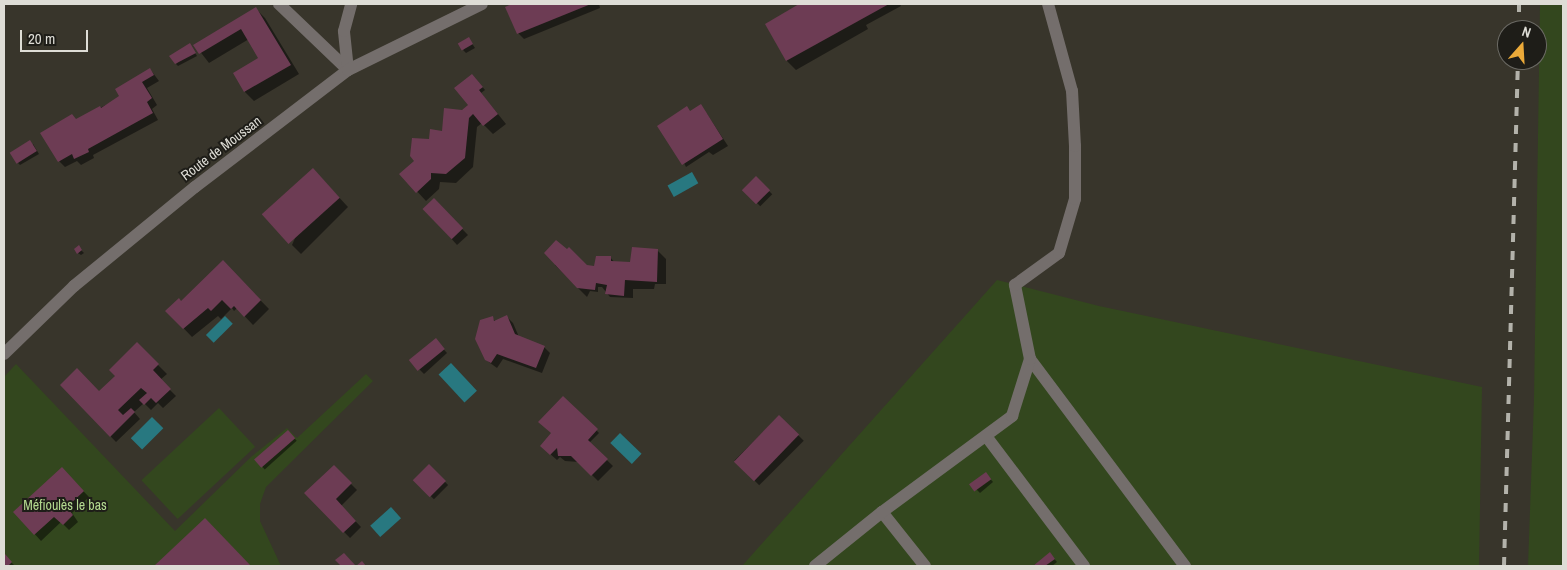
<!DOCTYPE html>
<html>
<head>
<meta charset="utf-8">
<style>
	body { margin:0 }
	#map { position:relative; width:1567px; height:570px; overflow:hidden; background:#38352b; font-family:"Archivo Narrow",sans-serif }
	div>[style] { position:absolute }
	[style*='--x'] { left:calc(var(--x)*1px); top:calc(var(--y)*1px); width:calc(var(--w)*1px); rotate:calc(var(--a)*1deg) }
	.green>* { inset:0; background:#33471e; transform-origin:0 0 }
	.water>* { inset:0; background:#287880; transform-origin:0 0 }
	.shadow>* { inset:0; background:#0007; transform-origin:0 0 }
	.building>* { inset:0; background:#6d3c54; transform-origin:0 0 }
	.minor>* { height:12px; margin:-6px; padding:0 6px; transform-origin:6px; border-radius:6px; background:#746e6c }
	.rail>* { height:4px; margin-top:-2px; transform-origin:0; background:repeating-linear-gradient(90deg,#b3b2aa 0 9px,transparent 0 18px) }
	span { translate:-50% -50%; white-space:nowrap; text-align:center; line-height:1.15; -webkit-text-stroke:4px #1e1d18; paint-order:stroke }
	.street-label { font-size:14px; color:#deddd6 }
	.park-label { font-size:14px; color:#b3d98f }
	.frame { position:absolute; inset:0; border:5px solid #deddd6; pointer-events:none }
	.north { position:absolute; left:1497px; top:20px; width:50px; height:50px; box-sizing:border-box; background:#1e1d18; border:1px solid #6b6a64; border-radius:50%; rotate:19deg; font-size:14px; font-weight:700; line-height:20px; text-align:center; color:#deddd6 }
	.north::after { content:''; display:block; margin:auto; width:18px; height:22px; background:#ebaa39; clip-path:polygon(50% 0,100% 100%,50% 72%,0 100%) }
	.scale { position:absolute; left:20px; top:30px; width:68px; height:22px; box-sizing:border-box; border:2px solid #deddd6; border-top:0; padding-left:6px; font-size:15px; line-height:18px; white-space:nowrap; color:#deddd6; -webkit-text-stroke:4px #1e1d18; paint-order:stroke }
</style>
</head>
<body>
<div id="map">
	<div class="green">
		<i style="clip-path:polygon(1540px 4px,1563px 4px,1563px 566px,1528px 566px,1534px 399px)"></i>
		<i style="clip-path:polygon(997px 280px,1099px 306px,1482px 387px,1479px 566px,742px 566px)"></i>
		<i style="clip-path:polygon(16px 364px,175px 531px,251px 457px,287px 428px,297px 438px,366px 374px,373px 381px,266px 487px,260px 504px,260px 521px,281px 566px,4px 566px,4px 377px)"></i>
		<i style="left:219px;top:408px;width:53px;height:106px;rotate:47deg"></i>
	</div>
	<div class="water">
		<i style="left:692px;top:172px;width:13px;height:28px;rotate:61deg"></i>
		<i style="left:225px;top:316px;width:11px;height:27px;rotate:45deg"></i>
		<i style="left:451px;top:363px;width:38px;height:17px;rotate:47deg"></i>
		<i style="left:152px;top:417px;width:16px;height:30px;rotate:45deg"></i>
		<i style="left:620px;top:433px;width:30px;height:14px;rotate:44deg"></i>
		<i style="left:391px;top:507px;width:15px;height:28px;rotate:48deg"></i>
	</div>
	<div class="shadow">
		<i style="clip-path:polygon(516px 4px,599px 4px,600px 8px,524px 39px,518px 33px,507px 8px)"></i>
		<i style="clip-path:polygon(802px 4px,900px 4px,901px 6px,866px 25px,868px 29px,796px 70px,787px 61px,767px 24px)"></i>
		<i style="clip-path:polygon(256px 9px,265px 18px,299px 74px,254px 101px,245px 92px,235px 74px,260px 59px,249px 39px,209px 63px,195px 45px)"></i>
		<i style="clip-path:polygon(471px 42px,475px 48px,466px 53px,463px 50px)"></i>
		<i style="clip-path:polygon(192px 48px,197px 56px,178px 66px,176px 64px)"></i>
		<i style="clip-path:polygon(150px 69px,159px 81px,147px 88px,157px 105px,152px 109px,158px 120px,93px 155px,94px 158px,81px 165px,77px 161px,65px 167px,59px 161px,77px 120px,121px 97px)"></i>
		<i style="clip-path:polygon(475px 78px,485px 90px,481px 93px,506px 124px,493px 134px,482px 123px,477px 127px,473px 167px,456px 183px,440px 182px,439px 189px,426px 201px,401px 174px,416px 161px,430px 141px,444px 132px,469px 105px)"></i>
		<i style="clip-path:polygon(690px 112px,707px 114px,728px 146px,713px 155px,709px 152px,686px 167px,684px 163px)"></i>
		<i style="clip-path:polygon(33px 144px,39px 154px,20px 165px,18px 163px)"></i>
		<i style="clip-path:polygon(321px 178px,348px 207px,301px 254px,292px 245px)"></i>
		<i style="left:756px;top:178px;width:23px;height:17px;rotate:45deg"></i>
		<i style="clip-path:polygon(434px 200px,468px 235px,457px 245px,425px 209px)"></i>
		<i style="clip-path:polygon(81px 250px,84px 253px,81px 255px,78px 253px)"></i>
		<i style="clip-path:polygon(657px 250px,666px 259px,666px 284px,655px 284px,654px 289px,633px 289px,633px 298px,610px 297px,602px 287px,598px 287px,598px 292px,590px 291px,587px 297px,555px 265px,557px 263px,596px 267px,610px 257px,615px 263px,631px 263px)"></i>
		<i style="clip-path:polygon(223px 262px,269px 309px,253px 325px,237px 308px,234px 311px,232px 308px,221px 319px,218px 316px,192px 337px,167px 311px,181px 303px)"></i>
		<i style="clip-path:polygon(507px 317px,513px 323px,519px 337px,544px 347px,550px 353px,542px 373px,503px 359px,497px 368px,486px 360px,492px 318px,496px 322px)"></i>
		<i style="clip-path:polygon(438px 343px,447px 353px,424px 374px,412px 362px)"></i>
		<i style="clip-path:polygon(137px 344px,167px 374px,160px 380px,176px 396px,163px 408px,158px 403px,151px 410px,144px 403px,134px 412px,140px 419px,116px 442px,90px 415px,99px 393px,117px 376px)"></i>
		<i style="clip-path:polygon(563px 397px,599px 433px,589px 443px,613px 466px,598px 481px,579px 462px,565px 461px,560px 457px,557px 460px,541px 446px,552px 434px)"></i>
		<i style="left:779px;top:416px;width:35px;height:63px;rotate:45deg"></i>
		<i style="left:288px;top:431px;width:13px;height:43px;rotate:48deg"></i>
		<i style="left:429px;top:466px;width:27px;height:20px;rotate:45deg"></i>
		<i style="clip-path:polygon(334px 467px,357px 490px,341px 506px,361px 527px,350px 538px,306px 493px)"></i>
		<i style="clip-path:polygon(62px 469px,89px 497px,72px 513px,78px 522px,69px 530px,61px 522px,41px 541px,15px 512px)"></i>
		<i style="clip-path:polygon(988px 476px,993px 482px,980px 493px,972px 485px)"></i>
		<i style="clip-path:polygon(205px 520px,250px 566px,155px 566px)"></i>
		<i style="clip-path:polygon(5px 556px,14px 565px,13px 566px,4px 566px)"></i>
		<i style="clip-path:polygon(1052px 556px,1057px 562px,1052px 566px,1034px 565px)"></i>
	</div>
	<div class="building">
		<i style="clip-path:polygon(512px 4px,591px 4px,517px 34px,505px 7px)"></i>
		<i style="clip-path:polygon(799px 4px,889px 4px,786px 61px,765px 24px)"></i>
		<i style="clip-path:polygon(256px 7px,291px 65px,244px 92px,233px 73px,258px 58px,241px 29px,199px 54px,193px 45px)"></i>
		<i style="left:469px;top:37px;width:8px;height:13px;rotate:60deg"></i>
		<i style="clip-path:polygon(190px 43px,196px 53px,175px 64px,169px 56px)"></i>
		<i style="clip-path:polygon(150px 68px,154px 75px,142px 82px,152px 98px,147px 102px,153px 113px,88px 149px,89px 152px,74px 159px,72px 154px,58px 162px,40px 133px,72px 114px,76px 119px,100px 106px,101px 108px,119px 96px,115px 89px)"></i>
		<i style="clip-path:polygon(472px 74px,483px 87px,479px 90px,498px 114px,483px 126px,473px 114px,469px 118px,465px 158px,446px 174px,431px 173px,431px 179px,416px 193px,399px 174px,414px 161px,410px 156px,412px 138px,429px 139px,430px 129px,442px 131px,444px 108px,462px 110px,468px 105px,454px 88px)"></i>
		<i style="clip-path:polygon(701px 104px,723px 139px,682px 165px,657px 126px,687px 106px,690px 111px)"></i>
		<i style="left:30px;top:140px;width:13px;height:24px;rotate:58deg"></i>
		<i style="left:313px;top:168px;width:40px;height:69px;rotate:48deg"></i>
		<i style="left:756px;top:176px;width:20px;height:20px;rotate:45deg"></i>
		<i style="left:434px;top:198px;width:42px;height:16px;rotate:46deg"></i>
		<i style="clip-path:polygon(556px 240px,567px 249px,569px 247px,587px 265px,594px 266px,596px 256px,611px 256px,611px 261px,630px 262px,632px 247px,658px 249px,657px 282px,625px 280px,624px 296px,605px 294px,607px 285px,596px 283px,595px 290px,577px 288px,544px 253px)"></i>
		<i style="clip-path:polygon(79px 245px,82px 250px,77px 254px,74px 249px)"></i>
		<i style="clip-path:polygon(223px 260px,261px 300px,244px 317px,234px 306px,231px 309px,222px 300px,211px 311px,208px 308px,183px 329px,165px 311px,179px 298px,181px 301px)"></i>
		<i style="clip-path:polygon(507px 315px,515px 334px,545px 346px,536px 368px,497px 354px,491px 363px,485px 360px,475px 339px,480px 320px,493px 316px,494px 321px)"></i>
		<i style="left:436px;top:338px;width:14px;height:35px;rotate:51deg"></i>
		<i style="clip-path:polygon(137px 342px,159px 364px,153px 370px,171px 389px,156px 403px,151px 398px,144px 405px,139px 400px,147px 393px,141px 388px,118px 410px,123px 415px,131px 408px,135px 412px,110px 437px,60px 385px,77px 368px,99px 391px,115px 376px,109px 370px)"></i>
		<i style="clip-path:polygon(563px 396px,598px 429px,588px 440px,608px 459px,591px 476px,571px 456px,558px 456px,557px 448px,550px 455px,540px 446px,551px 433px,538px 422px)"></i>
		<i style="left:779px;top:415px;width:28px;height:65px;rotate:44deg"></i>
		<i style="left:288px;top:430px;width:11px;height:45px;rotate:49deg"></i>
		<i style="left:429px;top:464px;width:24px;height:23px;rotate:45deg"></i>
		<i style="clip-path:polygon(334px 465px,352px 483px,336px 499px,356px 521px,343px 533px,304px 493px)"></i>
		<i style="clip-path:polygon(62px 467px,84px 491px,67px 507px,73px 515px,63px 525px,54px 517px,34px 535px,13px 512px)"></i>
		<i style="left:986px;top:472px;width:9px;height:21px;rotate:54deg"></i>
		<i style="clip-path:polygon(205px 518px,251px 566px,154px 566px)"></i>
		<i style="clip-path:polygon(1050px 552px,1055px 559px,1045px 566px,1033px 566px)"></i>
		<i style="clip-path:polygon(344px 553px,356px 566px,341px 566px,335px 560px)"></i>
		<i style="clip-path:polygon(5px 554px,12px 562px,8px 566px,4px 566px)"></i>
		<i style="clip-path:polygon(362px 561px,366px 566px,356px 566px)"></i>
	</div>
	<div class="minor">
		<i style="--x:279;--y:4;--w:95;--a:43.7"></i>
		<i style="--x:348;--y:70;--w:39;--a:-96"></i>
		<i style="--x:344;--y:31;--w:28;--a:-75"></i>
		<i style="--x:4;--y:354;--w:98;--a:-44.2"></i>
		<i style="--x:74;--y:286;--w:156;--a:-39.3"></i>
		<i style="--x:195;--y:187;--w:193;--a:-37.4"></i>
		<i style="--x:348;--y:70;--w:149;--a:-26.2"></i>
		<i style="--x:1030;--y:359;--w:259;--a:53.2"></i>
		<i style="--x:986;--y:436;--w:163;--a:53"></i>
		<i style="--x:882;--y:512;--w:69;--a:51.5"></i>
		<i style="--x:815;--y:566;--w:86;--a:-38.9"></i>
		<i style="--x:882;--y:512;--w:162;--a:-36.4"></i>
		<i style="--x:1012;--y:416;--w:60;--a:-72.5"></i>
		<i style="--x:1030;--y:359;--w:76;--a:-101.5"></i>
		<i style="--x:1015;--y:285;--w:54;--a:-36"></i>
		<i style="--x:1059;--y:253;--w:56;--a:-73.5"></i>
		<i style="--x:1075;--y:199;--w:53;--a:-90"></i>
		<i style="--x:1075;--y:146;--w:55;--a:-93.1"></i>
		<i style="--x:1072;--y:91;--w:90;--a:-105.4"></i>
	</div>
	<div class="rail">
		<i style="--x:1519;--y:30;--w:26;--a:-90"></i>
		<i style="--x:1504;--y:566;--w:506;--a:-88.42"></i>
	</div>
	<div class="street-label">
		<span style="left:221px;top:148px;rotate:-37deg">Route de Moussan</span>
	</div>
	<div class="park-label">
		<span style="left:65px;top:505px">Méfioulès le bas</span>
	</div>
	<div class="frame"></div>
	<div class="north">N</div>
	<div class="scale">20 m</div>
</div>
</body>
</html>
